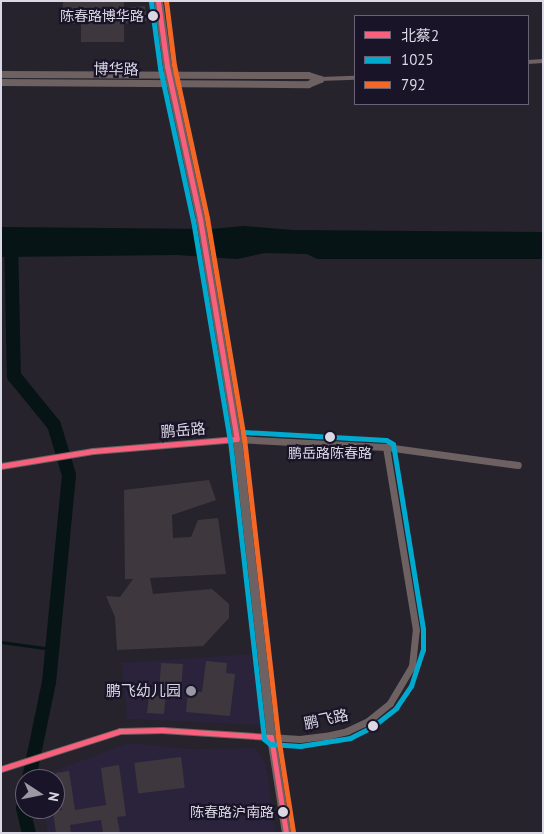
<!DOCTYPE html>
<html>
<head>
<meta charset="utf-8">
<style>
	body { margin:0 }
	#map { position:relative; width:544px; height:834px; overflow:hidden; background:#26232d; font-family:"PT Sans","Noto Sans SC",sans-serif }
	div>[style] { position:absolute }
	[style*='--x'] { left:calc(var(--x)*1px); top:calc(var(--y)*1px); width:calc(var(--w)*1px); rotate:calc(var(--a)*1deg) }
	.built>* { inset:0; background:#2a233b }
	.water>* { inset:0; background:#061415 }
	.stream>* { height:2.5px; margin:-1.25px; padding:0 1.25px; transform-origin:1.25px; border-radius:1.25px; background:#061415 }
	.river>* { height:14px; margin:-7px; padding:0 7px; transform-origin:7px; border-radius:7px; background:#061415 }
	.building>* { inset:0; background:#3e383e; transform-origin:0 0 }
	.service>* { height:4px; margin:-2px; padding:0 2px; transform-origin:2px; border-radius:2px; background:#6d6161 }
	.minor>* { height:7px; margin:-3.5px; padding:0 3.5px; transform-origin:3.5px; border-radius:3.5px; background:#6d6161 }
	.tertiary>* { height:9px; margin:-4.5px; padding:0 4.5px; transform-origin:4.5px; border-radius:4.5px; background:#6d6161 }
	.bus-1>* { height:5px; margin:-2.5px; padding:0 2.5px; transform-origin:2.5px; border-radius:2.5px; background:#f8607d }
	.bus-2>* { height:5px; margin:-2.5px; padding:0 2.5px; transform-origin:2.5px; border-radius:2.5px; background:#00a9ce }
	.bus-3>* { height:5px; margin:-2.5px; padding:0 2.5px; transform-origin:2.5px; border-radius:2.5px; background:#f36827 }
	.dots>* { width:14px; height:14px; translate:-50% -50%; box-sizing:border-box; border:2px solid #1a1428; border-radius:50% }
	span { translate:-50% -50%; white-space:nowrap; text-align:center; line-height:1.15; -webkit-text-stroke:4.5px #1a1428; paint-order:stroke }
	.bus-label { font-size:14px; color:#dbd8e5 }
	.right { translate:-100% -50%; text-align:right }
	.street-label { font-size:15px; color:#dbd8e5 }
	.poi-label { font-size:15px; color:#dbd8e5 }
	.frame { position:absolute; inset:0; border:2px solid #dbd8e5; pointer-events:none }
	.legend { position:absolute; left:354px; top:15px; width:175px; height:90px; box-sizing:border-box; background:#1a1428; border:1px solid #676274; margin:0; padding:6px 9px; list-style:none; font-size:15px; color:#dbd8e5 }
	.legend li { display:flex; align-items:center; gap:10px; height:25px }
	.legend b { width:25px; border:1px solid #676274 }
	.north { position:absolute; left:15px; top:769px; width:50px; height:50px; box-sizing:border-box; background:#1a1428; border:1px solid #676274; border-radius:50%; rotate:101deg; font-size:14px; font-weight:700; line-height:20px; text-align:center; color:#dbd8e5 }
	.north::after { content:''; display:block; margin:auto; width:18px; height:22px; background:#9c99a5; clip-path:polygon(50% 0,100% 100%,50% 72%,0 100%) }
</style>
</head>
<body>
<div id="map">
	<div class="built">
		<i style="clip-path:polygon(251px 654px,262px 725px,127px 719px,122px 663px)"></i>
		<i style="clip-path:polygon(129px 743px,190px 749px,255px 748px,266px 764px,275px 833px,47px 833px,44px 809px,55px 809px,55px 779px,49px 779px,51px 772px)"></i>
	</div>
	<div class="water">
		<i style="clip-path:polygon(244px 226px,293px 230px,543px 232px,543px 259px,317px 259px,307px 254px,265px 253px,237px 259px,177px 255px,1px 257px,1px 227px,211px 229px)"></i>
	</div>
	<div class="stream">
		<i style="--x:1;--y:642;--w:51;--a:7.8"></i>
	</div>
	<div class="river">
		<i style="--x:11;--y:238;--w:138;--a:88.8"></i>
		<i style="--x:14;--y:376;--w:63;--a:50.8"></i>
		<i style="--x:54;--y:425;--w:52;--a:73.3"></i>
		<i style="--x:69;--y:475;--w:208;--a:95.5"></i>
		<i style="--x:49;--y:682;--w:99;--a:101.7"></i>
		<i style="--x:25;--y:801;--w:7;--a:106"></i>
		<i style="--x:23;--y:808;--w:26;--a:77"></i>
	</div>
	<div class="building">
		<i style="clip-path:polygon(63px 1px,124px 1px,124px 8px,145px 6px,147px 21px,124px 24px,124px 42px,81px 42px,81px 24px,62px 24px)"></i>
		<i style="clip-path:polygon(209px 480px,216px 500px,172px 515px,173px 538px,191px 537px,198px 520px,218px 518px,226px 574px,150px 578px,153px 594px,212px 589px,229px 604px,229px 618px,203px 646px,117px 650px,115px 617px,106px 596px,120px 597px,133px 579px,125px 579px,124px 490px)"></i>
		<i style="clip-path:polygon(206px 661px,227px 663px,226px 673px,235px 674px,230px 716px,186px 712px,188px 691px,202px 692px)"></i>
		<i style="clip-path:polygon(161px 663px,183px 664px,181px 693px,166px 693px,164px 714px,147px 713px,149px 695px,159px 696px)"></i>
		<i style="left:181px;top:757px;width:31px;height:47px;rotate:83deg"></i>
		<i style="clip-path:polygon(119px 765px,126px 816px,117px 817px,120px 833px,103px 833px,101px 820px,70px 825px,71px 833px,56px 833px,53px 811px,62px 810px,56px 773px,69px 771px,75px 810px,106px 805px,101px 768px)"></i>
	</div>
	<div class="service">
		<i style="--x:528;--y:62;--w:15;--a:-4"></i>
		<i style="--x:320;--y:79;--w:35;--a:-2"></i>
	</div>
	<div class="minor">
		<i style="--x:1;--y:74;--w:307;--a:0.2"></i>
		<i style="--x:308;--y:75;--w:13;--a:18"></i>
		<i style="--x:1;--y:82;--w:307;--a:0.4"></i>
		<i style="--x:308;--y:84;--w:13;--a:-23"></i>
		<i style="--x:1;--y:466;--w:93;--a:-9.3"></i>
		<i style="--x:93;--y:451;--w:144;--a:-4.8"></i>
		<i style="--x:237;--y:439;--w:149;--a:3.1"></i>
		<i style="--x:386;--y:447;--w:133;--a:7.8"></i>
		<i style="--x:1;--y:769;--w:125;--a:-17.7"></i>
		<i style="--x:120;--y:731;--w:42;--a:-1.4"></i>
		<i style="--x:162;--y:730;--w:138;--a:3.7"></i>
		<i style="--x:300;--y:739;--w:26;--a:-7"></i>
		<i style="--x:326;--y:736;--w:22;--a:-13"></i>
		<i style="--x:347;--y:731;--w:23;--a:-25"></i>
		<i style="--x:368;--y:721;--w:28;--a:-39"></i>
		<i style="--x:390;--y:703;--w:43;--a:-59.3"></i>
		<i style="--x:412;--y:666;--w:36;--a:-84"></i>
		<i style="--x:416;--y:630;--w:185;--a:-99.3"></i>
	</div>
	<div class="tertiary">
		<i style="--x:158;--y:1;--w:66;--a:82.1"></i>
		<i style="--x:167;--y:66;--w:157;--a:77.8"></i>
		<i style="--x:200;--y:219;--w:223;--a:80.5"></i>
		<i style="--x:237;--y:439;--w:300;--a:83.5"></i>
		<i style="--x:271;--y:737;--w:97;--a:81.1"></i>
	</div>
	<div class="bus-1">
		<i style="--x:158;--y:1;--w:66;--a:82.1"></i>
		<i style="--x:167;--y:66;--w:157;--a:77.8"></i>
		<i style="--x:200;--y:219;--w:223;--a:80.5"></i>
		<i style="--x:1;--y:466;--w:93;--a:-9.3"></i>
		<i style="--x:93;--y:451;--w:144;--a:-4.8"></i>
		<i style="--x:271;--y:737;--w:97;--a:81.1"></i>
		<i style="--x:1;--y:769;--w:125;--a:-17.7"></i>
		<i style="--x:120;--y:731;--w:42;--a:-1.4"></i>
		<i style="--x:162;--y:730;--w:109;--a:3.7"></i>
	</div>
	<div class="bus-2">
		<i style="--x:151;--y:2;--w:67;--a:82.2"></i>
		<i style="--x:160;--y:68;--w:156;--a:77.8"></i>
		<i style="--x:193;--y:220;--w:223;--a:80.5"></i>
		<i style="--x:230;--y:440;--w:301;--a:83.5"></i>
		<i style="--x:264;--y:739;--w:8;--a:40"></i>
		<i style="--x:270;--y:744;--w:30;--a:4"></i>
		<i style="--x:300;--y:746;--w:51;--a:-9.1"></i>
		<i style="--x:350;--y:738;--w:25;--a:-27"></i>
		<i style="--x:372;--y:727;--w:31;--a:-38"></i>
		<i style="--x:396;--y:708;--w:27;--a:-56"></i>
		<i style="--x:411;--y:686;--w:38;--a:-72"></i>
		<i style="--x:423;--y:650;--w:21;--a:-90"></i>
		<i style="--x:423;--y:629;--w:187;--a:-99.2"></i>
		<i style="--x:393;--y:444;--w:8;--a:-150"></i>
		<i style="--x:386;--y:440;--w:143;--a:-176.8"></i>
	</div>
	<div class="bus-3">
		<i style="--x:166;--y:1;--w:64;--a:82.9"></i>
		<i style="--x:174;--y:65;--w:157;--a:77.8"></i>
		<i style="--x:207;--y:218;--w:223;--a:80.5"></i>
		<i style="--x:244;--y:438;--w:300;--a:83.5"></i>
		<i style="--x:278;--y:736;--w:97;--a:81.1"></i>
	</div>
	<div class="dots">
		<i style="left:153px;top:16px;background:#dbd8e5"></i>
		<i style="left:330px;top:437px;background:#dbd8e5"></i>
		<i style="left:191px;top:691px;background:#9c99a5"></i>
		<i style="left:373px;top:726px;background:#dbd8e5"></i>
		<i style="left:283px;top:812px;background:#dbd8e5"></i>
	</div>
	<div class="bus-label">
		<span class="right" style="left:144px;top:16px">陈春路博华路</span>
		<span style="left:330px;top:453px">鹏岳路陈春路</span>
		<span class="right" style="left:274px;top:812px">陈春路沪南路</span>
	</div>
	<div class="street-label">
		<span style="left:116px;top:69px;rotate:1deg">博华路</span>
		<span style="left:183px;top:430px;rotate:-5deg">鹏岳路</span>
		<span style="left:326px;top:719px;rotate:-12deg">鹏飞路</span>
	</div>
	<div class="poi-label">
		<span class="right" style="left:181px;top:691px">鹏飞幼儿园</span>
	</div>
	<div class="frame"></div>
	<ul class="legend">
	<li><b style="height:6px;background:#f8607d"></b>北蔡2</li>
	<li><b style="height:6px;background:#00a9ce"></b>1025</li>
	<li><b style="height:6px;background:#f36827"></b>792</li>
	</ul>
	<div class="north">N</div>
</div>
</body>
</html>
